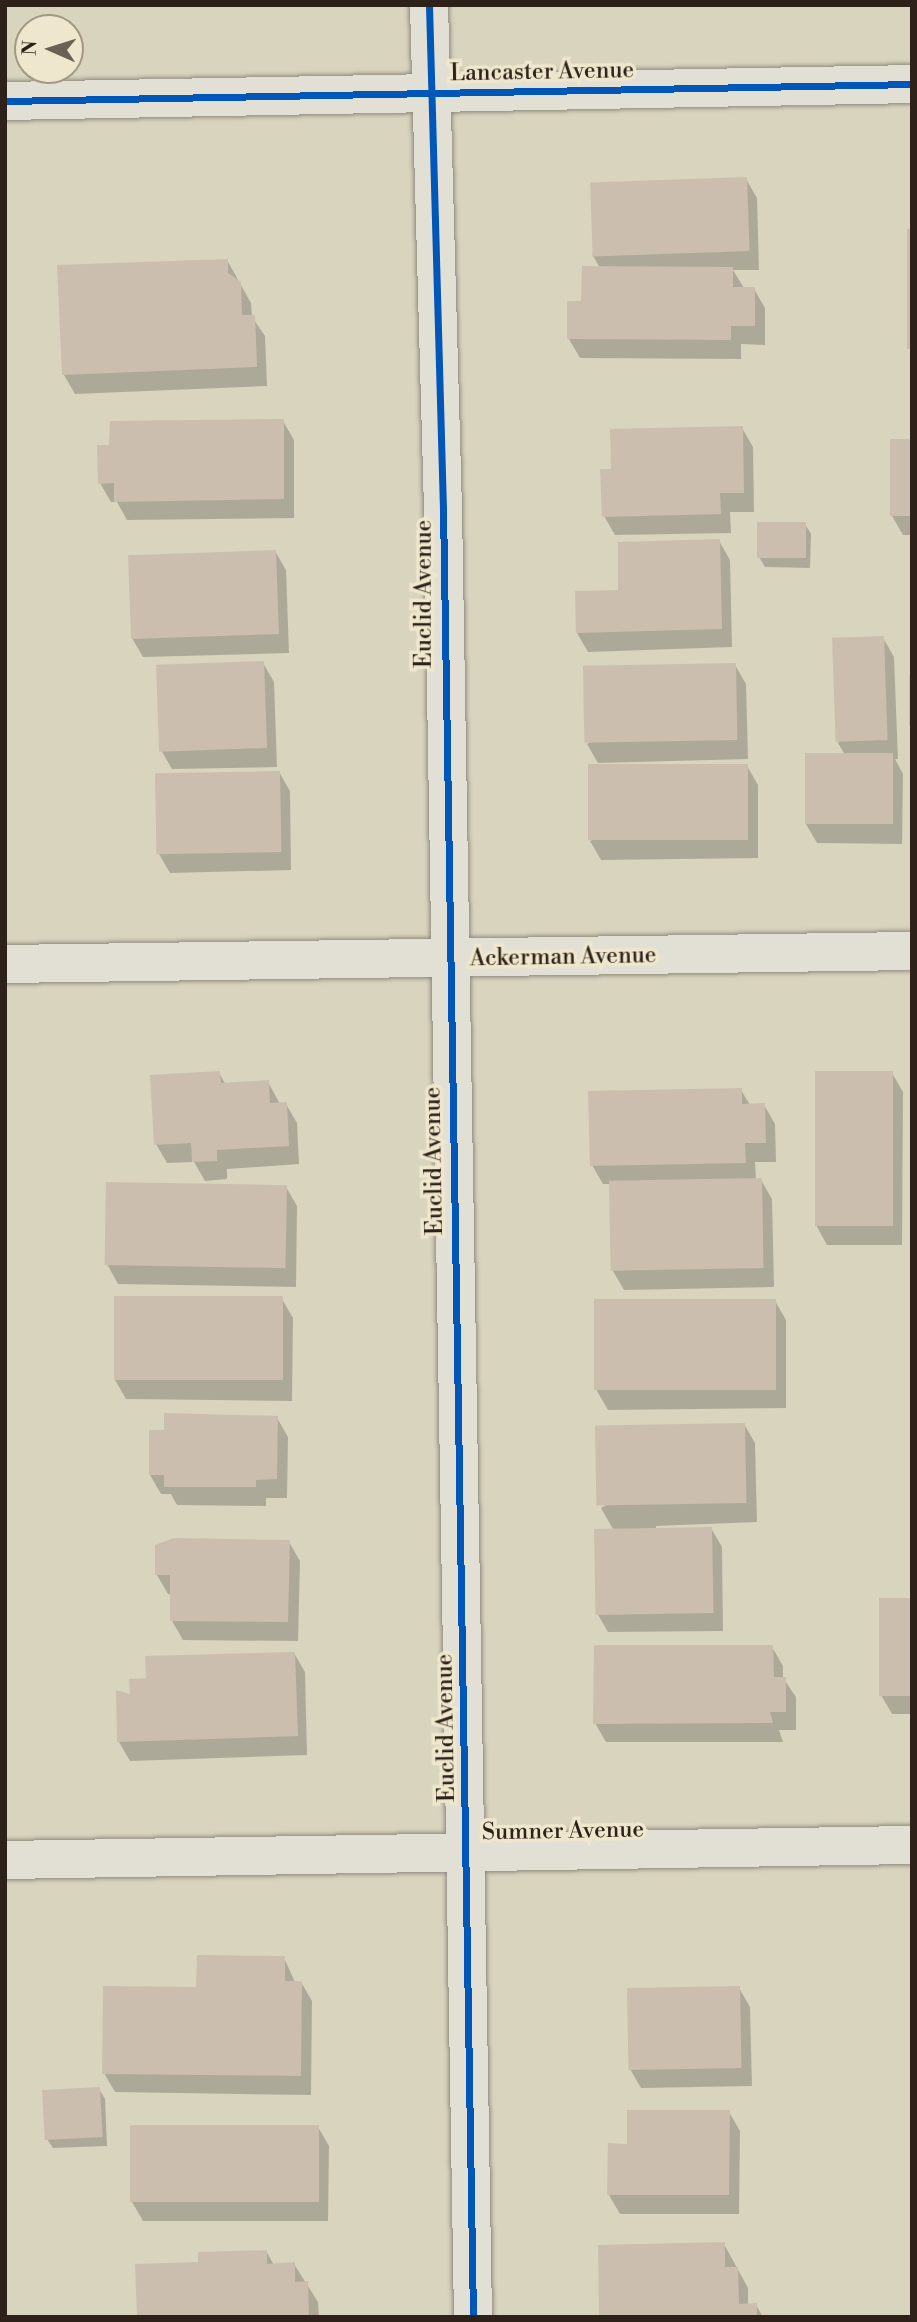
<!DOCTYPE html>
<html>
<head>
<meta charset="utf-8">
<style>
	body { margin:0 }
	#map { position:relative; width:917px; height:2322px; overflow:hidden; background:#d9d4be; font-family:"Libre Bodoni",serif }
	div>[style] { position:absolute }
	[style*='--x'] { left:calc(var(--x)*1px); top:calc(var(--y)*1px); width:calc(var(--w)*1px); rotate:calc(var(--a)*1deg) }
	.shadow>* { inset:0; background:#0003 }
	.building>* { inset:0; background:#cbbeaf; transform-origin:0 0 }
	.roads { filter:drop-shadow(0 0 2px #8f8a7d) drop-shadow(0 0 2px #8f8a7d) }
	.minor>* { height:38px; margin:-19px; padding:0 19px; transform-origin:19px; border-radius:19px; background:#e2dfd4 }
	.cycleway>* { height:7px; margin:-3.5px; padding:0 3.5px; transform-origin:3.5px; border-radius:3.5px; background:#0057b8 }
	span { translate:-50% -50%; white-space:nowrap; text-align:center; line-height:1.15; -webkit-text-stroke:7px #eee7cd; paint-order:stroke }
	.street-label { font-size:23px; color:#2e2119 }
	.frame { position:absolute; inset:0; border:7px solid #2e2119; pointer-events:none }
	.north { position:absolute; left:14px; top:14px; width:70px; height:70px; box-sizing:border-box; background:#eee7cd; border:2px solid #a19885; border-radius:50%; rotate:273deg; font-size:19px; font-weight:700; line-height:28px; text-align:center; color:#2e2119 }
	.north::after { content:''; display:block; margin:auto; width:24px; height:32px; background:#6a6053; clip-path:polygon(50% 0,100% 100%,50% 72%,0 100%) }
</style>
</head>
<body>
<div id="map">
	<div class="shadow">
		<i style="clip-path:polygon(746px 179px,757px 198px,759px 270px,733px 270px,744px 288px,754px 289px,765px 308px,765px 345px,741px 344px,741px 359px,580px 358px,569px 339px,600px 268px,592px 254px)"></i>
		<i style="clip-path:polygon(227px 260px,251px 303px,252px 317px,265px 336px,267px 386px,75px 394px,64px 375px,59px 267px)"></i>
		<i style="clip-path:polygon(283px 421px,294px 440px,294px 518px,127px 520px,117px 502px,111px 502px,100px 483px)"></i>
		<i style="clip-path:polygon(742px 428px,753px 447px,754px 512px,730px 512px,731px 533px,615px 535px,604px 516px,613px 471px)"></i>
		<i style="clip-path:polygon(912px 441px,912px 535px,903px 535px,892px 516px)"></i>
		<i style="clip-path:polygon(805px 524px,811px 534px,810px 568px,765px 567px,759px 557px)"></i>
		<i style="clip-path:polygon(719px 541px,730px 560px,732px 647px,588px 652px,577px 633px,620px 592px)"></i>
		<i style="clip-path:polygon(275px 551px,286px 570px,289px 653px,143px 657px,132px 638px)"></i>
		<i style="clip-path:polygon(883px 638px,894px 657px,898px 759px,895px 759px,903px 774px,902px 844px,817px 843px,806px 824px,845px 755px,838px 743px)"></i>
		<i style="clip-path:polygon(263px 663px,274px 682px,277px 767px,172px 769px,161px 750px)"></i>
		<i style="clip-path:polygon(735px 665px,746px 684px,748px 759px,598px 763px,587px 744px)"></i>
		<i style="clip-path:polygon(747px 766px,758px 785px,758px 858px,601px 860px,590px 841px)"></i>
		<i style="clip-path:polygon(279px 772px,290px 791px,291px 870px,170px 873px,159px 854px)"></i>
		<i style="clip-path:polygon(219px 1073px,226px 1085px,268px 1082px,280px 1104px,286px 1104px,297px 1123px,299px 1164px,227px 1169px,227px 1179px,205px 1181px,194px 1162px,167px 1163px,156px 1144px)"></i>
		<i style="clip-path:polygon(892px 1073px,903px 1092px,902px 1245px,827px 1245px,816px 1225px)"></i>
		<i style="clip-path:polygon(741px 1090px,750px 1105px,764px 1105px,775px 1124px,776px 1162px,755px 1162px,756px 1180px,761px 1180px,772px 1199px,774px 1287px,624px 1290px,613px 1271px,611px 1184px,603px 1184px,592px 1165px)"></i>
		<i style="clip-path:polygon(286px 1187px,297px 1206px,296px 1287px,118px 1284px,107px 1264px)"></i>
		<i style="clip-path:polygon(282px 1299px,293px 1318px,292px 1401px,126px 1399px,115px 1380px)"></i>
		<i style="clip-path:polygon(775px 1301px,786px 1320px,786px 1408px,608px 1410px,597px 1391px,596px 1303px)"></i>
		<i style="clip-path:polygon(165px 1414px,277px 1418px,288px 1437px,287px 1498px,266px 1498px,266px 1506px,177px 1505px,171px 1494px,161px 1494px,150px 1475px,165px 1432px)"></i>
		<i style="clip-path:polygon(744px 1424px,755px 1443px,757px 1522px,656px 1526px,656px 1529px,711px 1528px,722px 1547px,723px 1631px,608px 1632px,597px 1613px,613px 1529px,601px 1508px)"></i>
		<i style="clip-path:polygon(289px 1542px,300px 1561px,298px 1641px,183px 1640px,172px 1621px,172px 1594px,168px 1594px,157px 1575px)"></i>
		<i style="clip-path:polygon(912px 1600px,912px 1714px,892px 1714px,881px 1695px)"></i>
		<i style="clip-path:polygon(772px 1647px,783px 1666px,783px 1678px,796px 1697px,796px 1730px,779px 1730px,783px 1742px,606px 1742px,595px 1723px)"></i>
		<i style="clip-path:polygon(294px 1653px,305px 1672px,307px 1755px,130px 1761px,119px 1742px,131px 1697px)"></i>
		<i style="clip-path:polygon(284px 1958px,295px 1982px,301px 1982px,312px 2001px,311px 2095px,115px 2092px,104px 2073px,198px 1989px)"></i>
		<i style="clip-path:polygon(739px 1988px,750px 2007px,752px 2086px,641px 2088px,630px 2069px)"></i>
		<i style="clip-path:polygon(99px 2089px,105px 2099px,107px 2146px,53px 2148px,47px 2139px)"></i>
		<i style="clip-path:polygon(729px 2112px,740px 2131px,739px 2214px,620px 2214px,609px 2195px,629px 2145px)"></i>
		<i style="clip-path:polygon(318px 2127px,329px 2146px,328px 2221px,143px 2221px,132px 2202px)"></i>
		<i style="clip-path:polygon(724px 2244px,748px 2288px,748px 2305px,756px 2305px,763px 2317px,601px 2317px)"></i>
		<i style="clip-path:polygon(266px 2251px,274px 2265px,294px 2264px,318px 2302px,319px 2317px,139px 2317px)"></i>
	</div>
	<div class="building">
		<i style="left:747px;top:177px;width:74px;height:157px;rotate:88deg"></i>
		<i style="left:907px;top:229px;width:5px;height:120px"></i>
		<i style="clip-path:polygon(228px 259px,228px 273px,241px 282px,242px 315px,255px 315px,257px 367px,62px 375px,57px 265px)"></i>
		<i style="clip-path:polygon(582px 266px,733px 267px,733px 287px,755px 287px,755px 326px,731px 326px,731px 340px,567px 339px,567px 301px,581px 301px)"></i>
		<i style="clip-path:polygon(284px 419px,284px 499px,114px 502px,114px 483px,98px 484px,97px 445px,109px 445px,110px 421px)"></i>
		<i style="clip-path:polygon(743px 426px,744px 493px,720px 493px,721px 514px,602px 517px,600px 469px,611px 469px,610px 429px)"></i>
		<i style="left:890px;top:439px;width:22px;height:77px"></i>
		<i style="left:757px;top:522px;width:49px;height:36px"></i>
		<i style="clip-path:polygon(720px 539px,722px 629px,576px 633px,575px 591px,618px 590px,618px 542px)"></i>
		<i style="left:276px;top:550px;width:84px;height:148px;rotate:88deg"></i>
		<i style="left:884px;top:636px;width:104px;height:52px;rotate:88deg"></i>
		<i style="left:264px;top:661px;width:87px;height:108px;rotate:88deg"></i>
		<i style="left:736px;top:663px;width:77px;height:153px;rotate:89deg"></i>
		<i style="left:909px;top:675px;width:3px;height:51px"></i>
		<i style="left:805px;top:753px;width:88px;height:71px"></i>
		<i style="left:748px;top:764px;width:76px;height:160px;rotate:90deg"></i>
		<i style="left:280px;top:771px;width:81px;height:125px;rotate:89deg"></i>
		<i style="clip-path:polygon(220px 1071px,221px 1083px,269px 1080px,270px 1103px,287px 1102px,289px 1146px,217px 1150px,217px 1161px,192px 1162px,191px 1143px,154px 1145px,150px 1075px)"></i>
		<i style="left:815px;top:1071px;width:78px;height:155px"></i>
		<i style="clip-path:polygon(742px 1088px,742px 1104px,765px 1103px,766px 1143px,745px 1143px,746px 1163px,590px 1166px,588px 1091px)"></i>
		<i style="left:762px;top:1178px;width:90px;height:153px;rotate:89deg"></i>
		<i style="left:106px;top:1182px;width:181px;height:83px;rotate:1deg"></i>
		<i style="left:114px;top:1296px;width:169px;height:84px"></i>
		<i style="left:776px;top:1299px;width:91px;height:182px;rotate:90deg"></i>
		<i style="clip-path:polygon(164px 1413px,278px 1416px,277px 1479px,256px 1480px,256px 1487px,164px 1487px,164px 1475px,149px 1475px,149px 1430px,164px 1430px)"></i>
		<i style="left:745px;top:1423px;width:80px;height:150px;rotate:89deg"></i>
		<i style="left:712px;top:1527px;width:86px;height:118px;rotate:89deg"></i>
		<i style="clip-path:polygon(174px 1538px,290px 1540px,288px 1622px,170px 1621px,170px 1575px,155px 1575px,155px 1545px)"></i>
		<i style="left:879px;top:1598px;width:33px;height:98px"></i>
		<i style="clip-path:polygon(594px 1645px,773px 1645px,774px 1677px,786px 1677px,786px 1712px,770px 1712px,773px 1723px,593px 1724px)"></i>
		<i style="clip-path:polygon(295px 1652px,298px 1736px,117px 1742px,116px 1690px,130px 1694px,129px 1679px,146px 1678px,145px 1656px)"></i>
		<i style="clip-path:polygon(197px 1955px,285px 1956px,285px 1981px,302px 1981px,301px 2076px,102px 2074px,103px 1986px,196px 1987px)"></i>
		<i style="left:740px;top:1986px;width:82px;height:113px;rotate:89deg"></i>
		<i style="left:100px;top:2087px;width:50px;height:58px;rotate:87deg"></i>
		<i style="clip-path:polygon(627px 2110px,730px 2110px,729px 2195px,607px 2195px,608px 2143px,627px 2144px)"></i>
		<i style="left:130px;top:2125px;width:189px;height:77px"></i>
		<i style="clip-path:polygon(725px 2242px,725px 2267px,738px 2267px,739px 2304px,757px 2303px,757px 2317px,599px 2317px,598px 2245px)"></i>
		<i style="clip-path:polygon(267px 2250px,267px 2264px,295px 2262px,295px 2282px,308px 2281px,309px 2317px,137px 2317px,135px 2264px,198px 2262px,198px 2252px)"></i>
	</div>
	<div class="roads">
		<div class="minor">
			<i style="--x:429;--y:5;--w:503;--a:88.41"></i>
			<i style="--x:443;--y:508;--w:1809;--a:89.05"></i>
			<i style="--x:5;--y:101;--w:907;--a:-1.07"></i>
			<i style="--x:5;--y:964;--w:907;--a:-0.82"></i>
			<i style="--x:5;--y:1860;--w:907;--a:-0.95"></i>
		</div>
	</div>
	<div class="cycleway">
		<i style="--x:429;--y:5;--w:503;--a:88.41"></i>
		<i style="--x:443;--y:508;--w:1809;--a:89.05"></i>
		<i style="--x:5;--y:101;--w:907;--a:-1.07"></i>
	</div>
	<div class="street-label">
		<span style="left:542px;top:72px;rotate:-1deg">Lancaster Avenue</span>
		<span style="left:424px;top:594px;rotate:-90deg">Euclid Avenue</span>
		<span style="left:563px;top:957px;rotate:-1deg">Ackerman Avenue</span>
		<span style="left:434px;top:1161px;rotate:-91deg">Euclid Avenue</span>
		<span style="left:446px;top:1728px;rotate:-91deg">Euclid Avenue</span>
		<span style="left:563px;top:1831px;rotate:-1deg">Sumner Avenue</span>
	</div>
	<div class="frame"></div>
	<div class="north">N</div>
</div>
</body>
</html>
